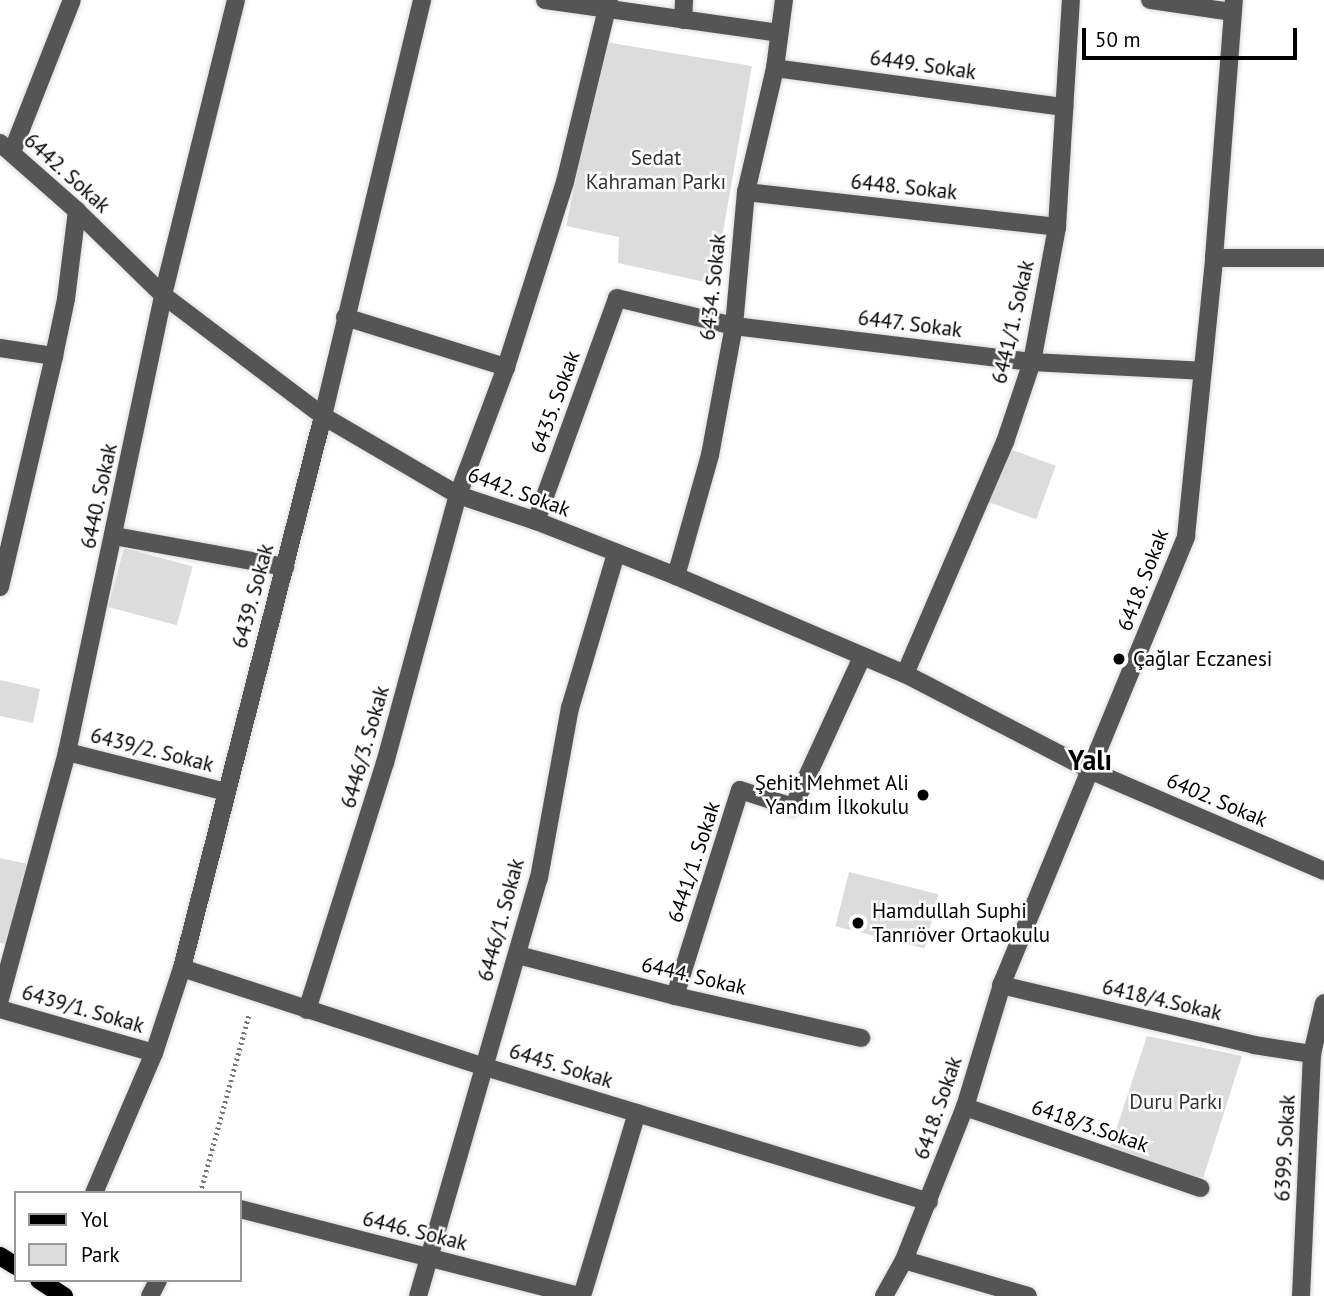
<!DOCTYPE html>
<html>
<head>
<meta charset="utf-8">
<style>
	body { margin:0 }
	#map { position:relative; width:1324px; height:1296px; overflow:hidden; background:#fff; font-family:"PT Sans",sans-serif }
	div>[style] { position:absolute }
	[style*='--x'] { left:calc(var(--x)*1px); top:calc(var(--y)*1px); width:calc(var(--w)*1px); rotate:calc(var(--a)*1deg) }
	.green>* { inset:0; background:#dcdcdc; transform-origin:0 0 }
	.path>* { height:4.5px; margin-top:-2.25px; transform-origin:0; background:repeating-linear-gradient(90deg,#777 0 2px,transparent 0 5.5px) }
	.roads { filter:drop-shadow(0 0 2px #dbdbdb) drop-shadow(0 0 2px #dbdbdb) }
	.minor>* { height:18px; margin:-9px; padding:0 9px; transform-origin:9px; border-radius:9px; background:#555 }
	.major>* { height:18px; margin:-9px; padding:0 9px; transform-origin:9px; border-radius:9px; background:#000 }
	.dots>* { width:19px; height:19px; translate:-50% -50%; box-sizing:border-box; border:4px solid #fff; border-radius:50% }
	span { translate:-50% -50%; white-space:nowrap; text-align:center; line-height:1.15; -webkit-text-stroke:5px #fff; paint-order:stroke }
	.street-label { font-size:21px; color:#000 }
	.park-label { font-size:21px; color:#333 }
	.poi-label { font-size:21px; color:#000 }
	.left { translate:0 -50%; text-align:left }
	.right { translate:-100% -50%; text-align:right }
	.district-label { font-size:28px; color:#000; font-weight:700 }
	.legend { position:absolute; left:14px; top:1191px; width:228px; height:91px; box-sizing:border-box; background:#fff; border:2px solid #999; margin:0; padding:9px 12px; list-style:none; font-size:21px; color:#000 }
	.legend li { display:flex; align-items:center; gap:14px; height:35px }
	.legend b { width:35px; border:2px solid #999 }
	.scale { position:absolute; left:1082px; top:28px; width:215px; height:32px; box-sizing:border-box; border:4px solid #000; border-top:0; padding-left:9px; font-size:21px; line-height:24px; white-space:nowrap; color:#000; -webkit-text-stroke:5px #fff; paint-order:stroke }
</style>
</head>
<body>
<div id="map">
	<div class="green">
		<i style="clip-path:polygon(605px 42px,752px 66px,714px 284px,618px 263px,619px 237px,566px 226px)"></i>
		<i style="left:1004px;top:447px;width:55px;height:57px;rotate:20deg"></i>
		<i style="left:124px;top:548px;width:71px;height:61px;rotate:15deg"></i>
		<i style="clip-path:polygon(0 680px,40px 689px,33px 723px,0 716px)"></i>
		<i style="clip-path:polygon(0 858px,28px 864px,12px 945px,0 943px)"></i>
		<i style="left:849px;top:872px;width:92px;height:56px;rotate:14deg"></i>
		<i style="clip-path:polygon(1147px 1036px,1242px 1056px,1200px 1188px,1110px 1148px)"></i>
	</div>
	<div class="path">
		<i style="--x:200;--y:1193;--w:186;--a:-74.7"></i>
	</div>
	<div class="roads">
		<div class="minor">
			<i style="--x:545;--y:0;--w:236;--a:8"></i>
			<i style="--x:1150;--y:0;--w:83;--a:8.3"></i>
			<i style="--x:683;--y:20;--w:20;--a:-87"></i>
			<i style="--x:775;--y:68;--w:292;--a:7.7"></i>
			<i style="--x:0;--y:143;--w:103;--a:41.4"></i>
			<i style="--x:77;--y:211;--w:120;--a:44.3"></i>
			<i style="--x:163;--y:295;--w:201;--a:37.1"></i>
			<i style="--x:323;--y:416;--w:156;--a:30.3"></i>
			<i style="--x:458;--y:495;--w:82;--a:18.4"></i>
			<i style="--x:536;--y:521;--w:150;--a:21.4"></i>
			<i style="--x:676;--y:576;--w:249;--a:23.2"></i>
			<i style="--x:905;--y:674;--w:211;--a:27.4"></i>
			<i style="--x:1092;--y:771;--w:253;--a:23.3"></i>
			<i style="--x:12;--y:152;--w:163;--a:-68.5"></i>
			<i style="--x:746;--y:192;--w:313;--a:6.4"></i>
			<i style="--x:1214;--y:258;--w:110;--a:0"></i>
			<i style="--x:345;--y:317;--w:169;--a:17.3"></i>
			<i style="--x:0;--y:348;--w:55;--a:8.4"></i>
			<i style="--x:54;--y:356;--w:58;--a:-78.1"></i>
			<i style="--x:66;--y:299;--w:89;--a:-82.9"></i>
			<i style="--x:536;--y:521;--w:237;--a:-70"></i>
			<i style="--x:617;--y:298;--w:120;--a:13.5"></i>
			<i style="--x:734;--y:326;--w:300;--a:6.9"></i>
			<i style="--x:1032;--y:362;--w:169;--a:3"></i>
			<i style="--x:114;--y:536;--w:174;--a:10.3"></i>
			<i style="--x:676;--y:576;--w:126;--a:-74.3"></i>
			<i style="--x:710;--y:455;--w:131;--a:-79.5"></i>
			<i style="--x:734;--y:326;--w:135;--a:-84.9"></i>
			<i style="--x:746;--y:192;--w:127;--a:-76.8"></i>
			<i style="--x:775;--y:68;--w:69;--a:-82.5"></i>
			<i style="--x:0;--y:587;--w:237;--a:-76.8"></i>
			<i style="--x:905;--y:674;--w:253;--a:-66.7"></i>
			<i style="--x:1005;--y:442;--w:84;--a:-71.4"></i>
			<i style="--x:1032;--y:362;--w:137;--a:-79.5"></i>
			<i style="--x:1057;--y:227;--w:227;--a:-86.5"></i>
			<i style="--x:67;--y:752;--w:164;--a:14.1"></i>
			<i style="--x:518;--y:955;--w:162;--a:14.6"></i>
			<i style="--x:675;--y:996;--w:191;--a:12.7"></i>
			<i style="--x:182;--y:968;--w:316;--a:18.1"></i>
			<i style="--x:482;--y:1066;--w:467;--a:16.9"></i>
			<i style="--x:1001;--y:985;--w:260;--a:13.3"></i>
			<i style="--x:1254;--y:1045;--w:59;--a:8.8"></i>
			<i style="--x:675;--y:996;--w:216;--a:-72.5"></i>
			<i style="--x:740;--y:790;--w:56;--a:17.8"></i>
			<i style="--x:793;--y:807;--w:165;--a:-65.3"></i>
			<i style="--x:0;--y:999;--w:256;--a:-74.8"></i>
			<i style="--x:67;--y:752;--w:467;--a:-78.1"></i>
			<i style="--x:163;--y:295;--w:304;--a:-76.1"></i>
			<i style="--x:0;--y:1009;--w:160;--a:15.9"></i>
			<i style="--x:307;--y:1010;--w:259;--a:-72.5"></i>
			<i style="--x:385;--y:763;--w:278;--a:-74.8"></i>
			<i style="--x:458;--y:495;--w:137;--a:-69.4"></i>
			<i style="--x:506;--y:367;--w:194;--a:-72.3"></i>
			<i style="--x:565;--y:182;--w:187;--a:-76.4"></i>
			<i style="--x:965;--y:1107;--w:249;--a:19"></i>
			<i style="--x:94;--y:1193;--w:152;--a:-66.8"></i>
			<i style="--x:154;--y:1053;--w:89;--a:-71.8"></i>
			<i style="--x:182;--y:968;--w:570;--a:-75.67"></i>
			<i style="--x:323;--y:416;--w:428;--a:-76.6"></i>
			<i style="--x:240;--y:1209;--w:351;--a:14.4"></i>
			<i style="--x:904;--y:1260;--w:129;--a:16.2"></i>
			<i style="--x:150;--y:1296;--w:18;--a:-63"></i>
			<i style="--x:418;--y:1296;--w:435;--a:-73.9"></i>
			<i style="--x:539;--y:878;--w:173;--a:-79.7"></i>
			<i style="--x:570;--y:708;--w:161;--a:-73.4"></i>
			<i style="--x:582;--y:1296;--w:191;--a:-73.3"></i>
			<i style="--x:884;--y:1296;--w:41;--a:-60.9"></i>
			<i style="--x:904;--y:1260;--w:165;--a:-68.3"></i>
			<i style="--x:965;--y:1107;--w:132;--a:-73.2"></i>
			<i style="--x:1003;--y:981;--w:481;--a:-67.6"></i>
			<i style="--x:1186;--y:536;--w:279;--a:-84.2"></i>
			<i style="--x:1214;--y:258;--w:259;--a:-85.6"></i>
			<i style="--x:1301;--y:1296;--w:242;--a:-87.4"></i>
			<i style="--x:1312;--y:1054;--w:52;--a:-76.8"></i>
		</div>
		<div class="major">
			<i style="--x:0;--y:1256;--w:19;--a:32"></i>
			<i style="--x:39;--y:1280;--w:30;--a:33"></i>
		</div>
	</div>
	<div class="dots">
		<i style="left:1119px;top:659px;background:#000"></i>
		<i style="left:923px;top:795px;background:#000"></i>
		<i style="left:858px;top:923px;background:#000"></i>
	</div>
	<div class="street-label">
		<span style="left:923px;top:65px;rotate:8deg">6449. Sokak</span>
		<span style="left:67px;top:173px;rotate:42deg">6442. Sokak</span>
		<span style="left:904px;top:187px;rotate:6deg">6448. Sokak</span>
		<span style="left:713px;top:287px;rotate:-84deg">6434. Sokak</span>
		<span style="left:1013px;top:322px;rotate:-77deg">6441/1. Sokak</span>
		<span style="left:910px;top:324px;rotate:7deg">6447. Sokak</span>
		<span style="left:555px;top:402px;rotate:-70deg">6435. Sokak</span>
		<span style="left:519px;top:492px;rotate:20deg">6442. Sokak</span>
		<span style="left:99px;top:496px;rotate:-78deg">6440. Sokak</span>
		<span style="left:1143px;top:580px;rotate:-69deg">6418. Sokak</span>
		<span style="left:253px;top:596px;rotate:-75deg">6439. Sokak</span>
		<span style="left:365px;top:747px;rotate:-74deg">6446/3. Sokak</span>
		<span style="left:152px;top:750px;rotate:14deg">6439/2. Sokak</span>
		<span style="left:1217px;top:800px;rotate:23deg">6402. Sokak</span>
		<span style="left:694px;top:862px;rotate:-72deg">6441/1. Sokak</span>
		<span style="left:501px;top:920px;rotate:-75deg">6446/1. Sokak</span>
		<span style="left:694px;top:976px;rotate:13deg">6444. Sokak</span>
		<span style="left:1162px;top:1000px;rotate:13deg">6418/4.Sokak</span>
		<span style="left:83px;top:1009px;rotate:16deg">6439/1. Sokak</span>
		<span style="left:561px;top:1066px;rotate:17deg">6445. Sokak</span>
		<span style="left:938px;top:1108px;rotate:-71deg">6418. Sokak</span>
		<span style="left:1090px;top:1126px;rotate:19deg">6418/3.Sokak</span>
		<span style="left:1285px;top:1148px;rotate:-87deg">6399. Sokak</span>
		<span style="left:415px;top:1231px;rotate:14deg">6446. Sokak</span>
	</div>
	<div class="park-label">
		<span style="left:656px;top:170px">Sedat<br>Kahraman Parkı</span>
		<span style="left:1176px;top:1102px">Duru Parkı</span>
	</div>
	<div class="poi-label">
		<span class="left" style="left:1133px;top:659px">Çağlar Eczanesi</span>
		<span class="right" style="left:909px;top:795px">Şehit Mehmet Ali<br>Yandım İlkokulu</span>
		<span class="left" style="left:872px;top:923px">Hamdullah Suphi<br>Tanrıöver Ortaokulu</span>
	</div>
	<div class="district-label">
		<span style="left:1090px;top:760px">Yalı</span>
	</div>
	<ul class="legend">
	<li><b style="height:9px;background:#000"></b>Yol</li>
	<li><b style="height:19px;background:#dcdcdc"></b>Park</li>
	</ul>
	<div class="scale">50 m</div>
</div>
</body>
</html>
